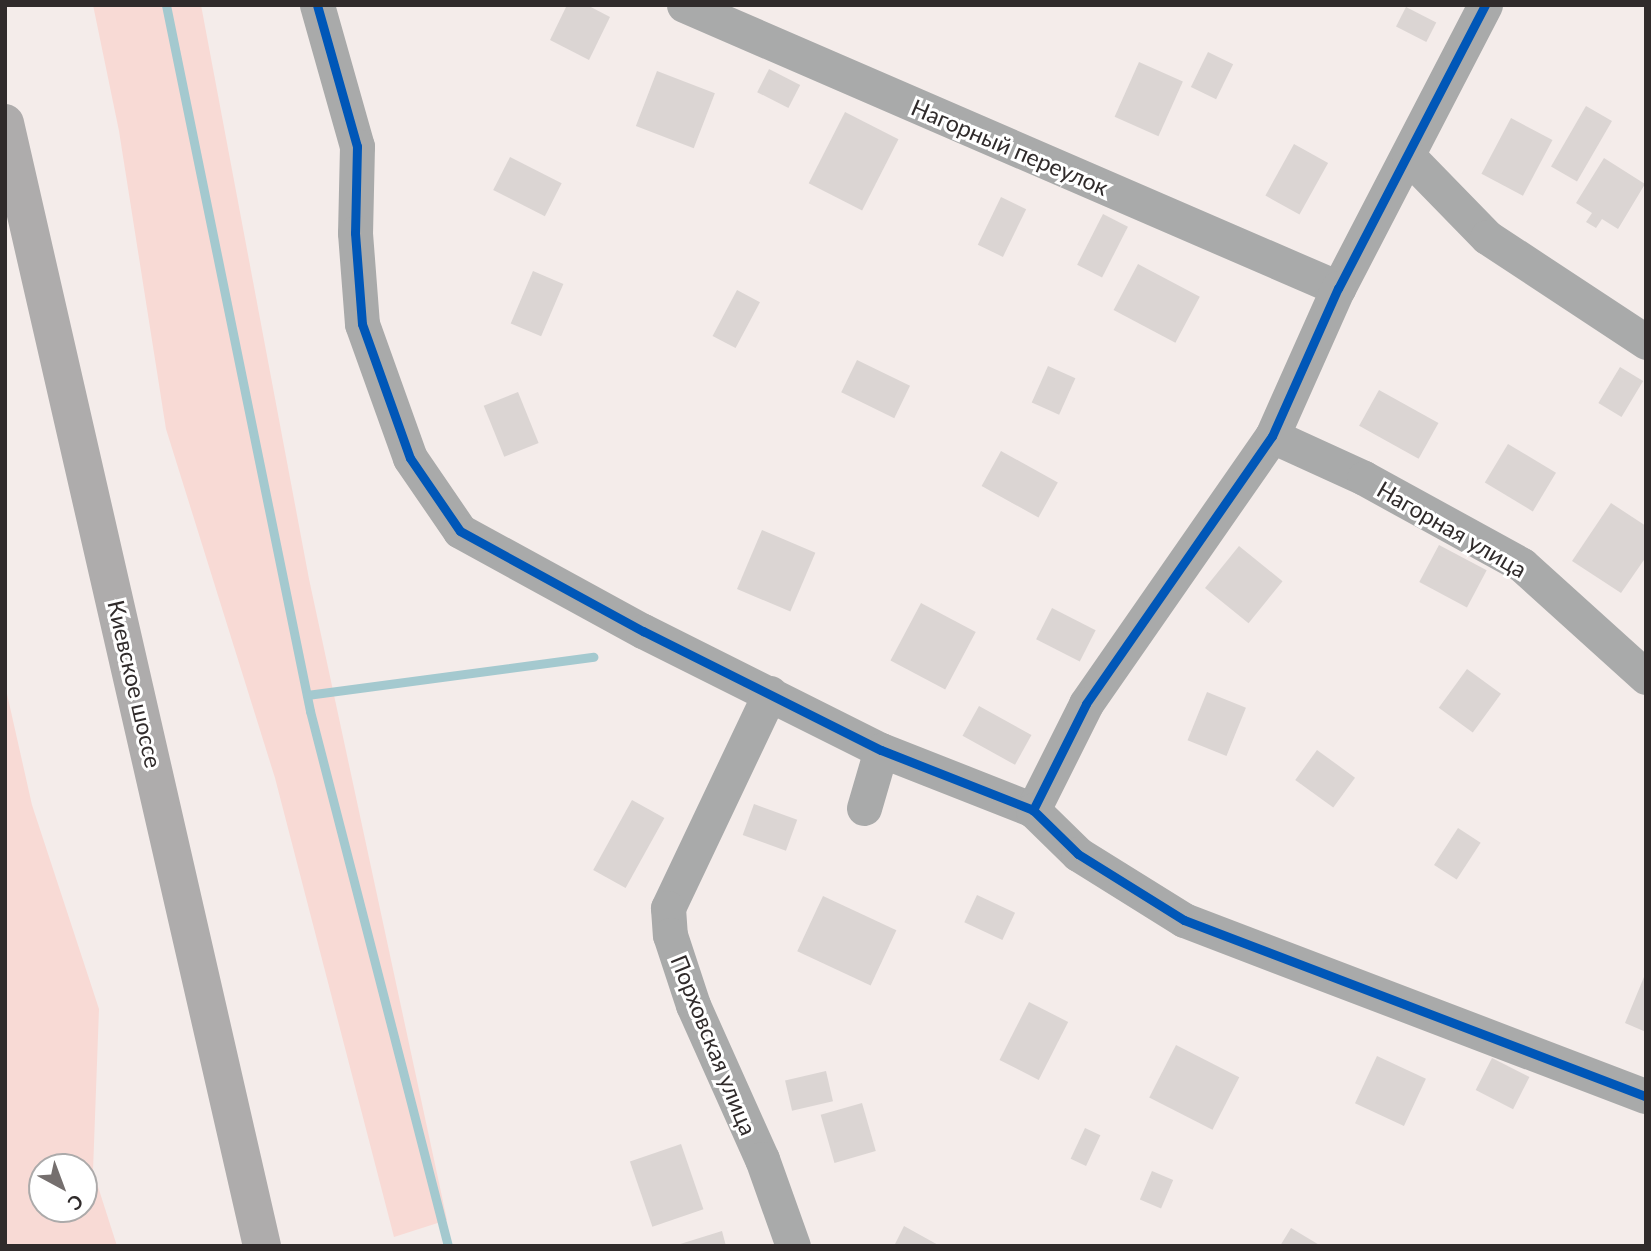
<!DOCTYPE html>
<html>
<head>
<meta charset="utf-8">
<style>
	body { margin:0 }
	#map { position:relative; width:1651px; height:1251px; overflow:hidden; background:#f4ecea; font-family:Lato,sans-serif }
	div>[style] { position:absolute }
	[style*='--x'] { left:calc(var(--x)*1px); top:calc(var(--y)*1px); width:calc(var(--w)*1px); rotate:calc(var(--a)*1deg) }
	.green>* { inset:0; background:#f8dad5 }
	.stream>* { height:9px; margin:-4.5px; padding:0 4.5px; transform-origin:4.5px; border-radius:4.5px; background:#a4c9cf }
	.building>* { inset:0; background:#dbd5d3; transform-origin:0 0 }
	.minor>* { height:35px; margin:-17.5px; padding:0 17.5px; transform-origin:17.5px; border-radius:17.5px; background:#a9aaaa }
	.major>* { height:38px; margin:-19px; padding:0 19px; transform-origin:19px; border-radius:19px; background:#aeacac }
	.cycleway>* { height:9px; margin:-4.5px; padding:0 4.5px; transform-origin:4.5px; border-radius:4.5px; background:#0057b8 }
	span { translate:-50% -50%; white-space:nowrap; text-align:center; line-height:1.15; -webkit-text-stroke:6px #fff; paint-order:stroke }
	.street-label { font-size:23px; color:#302b2b }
	.frame { position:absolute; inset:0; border:7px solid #302b2b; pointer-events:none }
	.north { position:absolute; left:28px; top:1153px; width:70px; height:70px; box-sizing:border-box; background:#fff; border:2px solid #acaaaa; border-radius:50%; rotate:139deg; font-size:19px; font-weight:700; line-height:28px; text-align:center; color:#302b2b }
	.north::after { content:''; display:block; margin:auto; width:24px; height:32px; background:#756f6e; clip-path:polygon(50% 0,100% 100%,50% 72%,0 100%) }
</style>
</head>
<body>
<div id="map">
	<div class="green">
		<i style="clip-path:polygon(93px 5px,201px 5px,309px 579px,447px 1220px,394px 1237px,275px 778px,166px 429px,119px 131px)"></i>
		<i style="clip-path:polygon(evenodd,5px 685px,32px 805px,99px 1009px,93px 1171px,117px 1246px,5px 1246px,5px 685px,42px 1167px,84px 1167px,84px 1209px,42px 1209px,42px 1167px)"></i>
	</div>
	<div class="stream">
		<i style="--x:166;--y:5;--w:721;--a:78.47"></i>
		<i style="--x:310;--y:711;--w:553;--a:75.54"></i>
		<i style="--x:307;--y:695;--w:289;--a:-7.6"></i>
	</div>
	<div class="building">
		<i style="clip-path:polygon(567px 5px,587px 5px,610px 17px,589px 60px,550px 40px)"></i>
		<i style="left:1406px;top:7px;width:34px;height:22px;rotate:27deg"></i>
		<i style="left:1208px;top:52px;width:28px;height:39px;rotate:26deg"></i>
		<i style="left:1139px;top:62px;width:48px;height:60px;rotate:24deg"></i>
		<i style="left:769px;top:69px;width:35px;height:26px;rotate:27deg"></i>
		<i style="left:657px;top:71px;width:62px;height:59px;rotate:21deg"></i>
		<i style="left:1586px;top:106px;width:30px;height:70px;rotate:30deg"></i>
		<i style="left:845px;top:112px;width:60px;height:80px;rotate:27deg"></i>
		<i style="left:1511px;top:118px;width:47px;height:63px;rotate:28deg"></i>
		<i style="left:1294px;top:144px;width:39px;height:59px;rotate:29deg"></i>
		<i style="left:510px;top:157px;width:58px;height:37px;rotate:27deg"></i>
		<i style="clip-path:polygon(1604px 158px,1645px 184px,1618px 229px,1602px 219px,1596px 228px,1586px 222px,1592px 213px,1576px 203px)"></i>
		<i style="left:1001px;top:197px;width:28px;height:53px;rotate:26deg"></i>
		<i style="left:1103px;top:214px;width:28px;height:57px;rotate:27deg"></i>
		<i style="left:1138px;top:264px;width:70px;height:52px;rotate:28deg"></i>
		<i style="left:533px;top:271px;width:33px;height:57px;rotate:23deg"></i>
		<i style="left:737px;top:290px;width:26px;height:52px;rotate:28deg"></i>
		<i style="left:857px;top:360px;width:59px;height:36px;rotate:26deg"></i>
		<i style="left:1048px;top:366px;width:30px;height:40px;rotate:24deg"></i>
		<i style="left:1620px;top:367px;width:27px;height:42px;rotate:31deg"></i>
		<i style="left:1379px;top:390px;width:68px;height:41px;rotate:29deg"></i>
		<i style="left:518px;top:392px;width:55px;height:37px;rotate:68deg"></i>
		<i style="left:1508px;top:444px;width:56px;height:45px;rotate:31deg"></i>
		<i style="left:1001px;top:451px;width:65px;height:40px;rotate:29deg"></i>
		<i style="clip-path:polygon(1611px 503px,1646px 526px,1646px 557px,1621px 593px,1572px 561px)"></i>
		<i style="left:762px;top:530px;width:58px;height:64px;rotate:23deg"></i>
		<i style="left:1439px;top:545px;width:54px;height:42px;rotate:28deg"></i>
		<i style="left:1239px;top:546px;width:56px;height:54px;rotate:39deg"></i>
		<i style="left:921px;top:603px;width:62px;height:65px;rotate:28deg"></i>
		<i style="left:1052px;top:608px;width:49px;height:35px;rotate:27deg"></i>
		<i style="left:1467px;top:669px;width:42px;height:48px;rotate:36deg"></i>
		<i style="left:1207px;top:692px;width:42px;height:52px;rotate:22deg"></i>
		<i style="left:979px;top:706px;width:60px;height:34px;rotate:29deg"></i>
		<i style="left:1317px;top:750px;width:47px;height:37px;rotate:36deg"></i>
		<i style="left:632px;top:800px;width:37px;height:80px;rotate:29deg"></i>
		<i style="left:754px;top:804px;width:46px;height:33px;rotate:20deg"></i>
		<i style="left:1458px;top:828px;width:27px;height:44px;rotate:33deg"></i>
		<i style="left:977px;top:895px;width:42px;height:30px;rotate:25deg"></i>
		<i style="left:823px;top:896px;width:81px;height:61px;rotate:25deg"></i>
		<i style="clip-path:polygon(1644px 977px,1646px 978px,1646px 1032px,1625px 1023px)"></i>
		<i style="left:1029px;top:1002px;width:44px;height:65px;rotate:27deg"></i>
		<i style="left:1176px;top:1045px;width:71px;height:59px;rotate:27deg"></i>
		<i style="left:1377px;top:1056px;width:54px;height:52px;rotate:25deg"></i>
		<i style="left:1492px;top:1058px;width:42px;height:36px;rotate:27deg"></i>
		<i style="left:826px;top:1071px;width:31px;height:42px;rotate:77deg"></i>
		<i style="left:862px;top:1103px;width:50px;height:43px;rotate:74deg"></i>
		<i style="left:1085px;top:1128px;width:17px;height:34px;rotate:25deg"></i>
		<i style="left:681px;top:1144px;width:69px;height:54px;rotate:71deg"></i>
		<i style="left:1152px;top:1171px;width:23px;height:31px;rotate:23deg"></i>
		<i style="clip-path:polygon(904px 1226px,940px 1246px,894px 1246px)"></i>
		<i style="clip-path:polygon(1291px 1228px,1321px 1246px,1280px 1246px)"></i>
		<i style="clip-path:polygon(722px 1231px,726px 1246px,677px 1246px,677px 1245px)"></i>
	</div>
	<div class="minor">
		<i style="--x:317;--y:5;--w:147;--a:74.2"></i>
		<i style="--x:357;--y:146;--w:87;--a:91.3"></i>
		<i style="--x:355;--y:233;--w:91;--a:85.6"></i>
		<i style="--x:362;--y:324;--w:142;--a:70.3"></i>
		<i style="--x:410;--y:458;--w:88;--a:55.6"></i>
		<i style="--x:460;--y:531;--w:209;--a:28.7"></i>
		<i style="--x:643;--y:631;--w:266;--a:26.6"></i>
		<i style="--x:881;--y:750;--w:163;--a:21.5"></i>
		<i style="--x:684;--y:5;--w:713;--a:23.4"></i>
		<i style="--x:1485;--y:5;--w:319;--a:117.4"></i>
		<i style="--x:1338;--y:288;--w:162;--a:114"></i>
		<i style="--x:1272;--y:436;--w:326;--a:124.8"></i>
		<i style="--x:1086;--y:704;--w:119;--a:116.6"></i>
		<i style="--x:1033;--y:810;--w:63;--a:44.4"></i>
		<i style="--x:1078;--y:854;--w:125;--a:31.9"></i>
		<i style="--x:1184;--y:920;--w:494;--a:20.9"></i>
		<i style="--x:1409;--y:157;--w:112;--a:45.7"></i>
		<i style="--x:1487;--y:237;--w:191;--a:33.4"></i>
		<i style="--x:1272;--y:436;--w:101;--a:24.5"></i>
		<i style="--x:1364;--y:478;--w:180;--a:28.8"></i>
		<i style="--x:1522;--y:565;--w:167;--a:42.1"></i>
		<i style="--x:770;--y:693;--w:238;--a:115.4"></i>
		<i style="--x:668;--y:908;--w:27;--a:86"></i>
		<i style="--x:670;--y:935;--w:74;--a:71.8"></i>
		<i style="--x:693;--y:1005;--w:169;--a:65.9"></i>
		<i style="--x:762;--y:1159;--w:92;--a:70.4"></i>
		<i style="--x:864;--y:808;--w:60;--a:-73.7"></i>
	</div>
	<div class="major">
		<i style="--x:5;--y:123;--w:1152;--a:77.11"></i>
	</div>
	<div class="cycleway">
		<i style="--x:317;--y:5;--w:147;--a:74.2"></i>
		<i style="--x:357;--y:146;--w:87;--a:91.3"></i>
		<i style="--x:355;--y:233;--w:91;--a:85.6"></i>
		<i style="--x:362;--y:324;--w:142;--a:70.3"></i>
		<i style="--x:410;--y:458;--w:88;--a:55.6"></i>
		<i style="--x:460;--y:531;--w:209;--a:28.7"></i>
		<i style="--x:643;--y:631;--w:266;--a:26.6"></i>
		<i style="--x:881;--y:750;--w:163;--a:21.5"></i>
		<i style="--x:1485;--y:5;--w:319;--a:117.4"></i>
		<i style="--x:1338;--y:288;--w:162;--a:114"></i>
		<i style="--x:1272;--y:436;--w:326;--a:124.8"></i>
		<i style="--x:1086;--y:704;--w:119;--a:116.6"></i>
		<i style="--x:1033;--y:810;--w:63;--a:44.4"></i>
		<i style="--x:1078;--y:854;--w:125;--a:31.9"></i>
		<i style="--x:1184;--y:920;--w:494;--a:20.9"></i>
	</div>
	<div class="street-label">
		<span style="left:1010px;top:147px;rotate:23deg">Нагорный переулок</span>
		<span style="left:1452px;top:529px;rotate:30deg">Нагорная улица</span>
		<span style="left:135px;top:684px;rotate:77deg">Киевское шоссе</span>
		<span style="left:714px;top:1045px;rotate:68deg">Порховская улица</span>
	</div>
	<div class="frame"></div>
	<div class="north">С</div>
</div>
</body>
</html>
